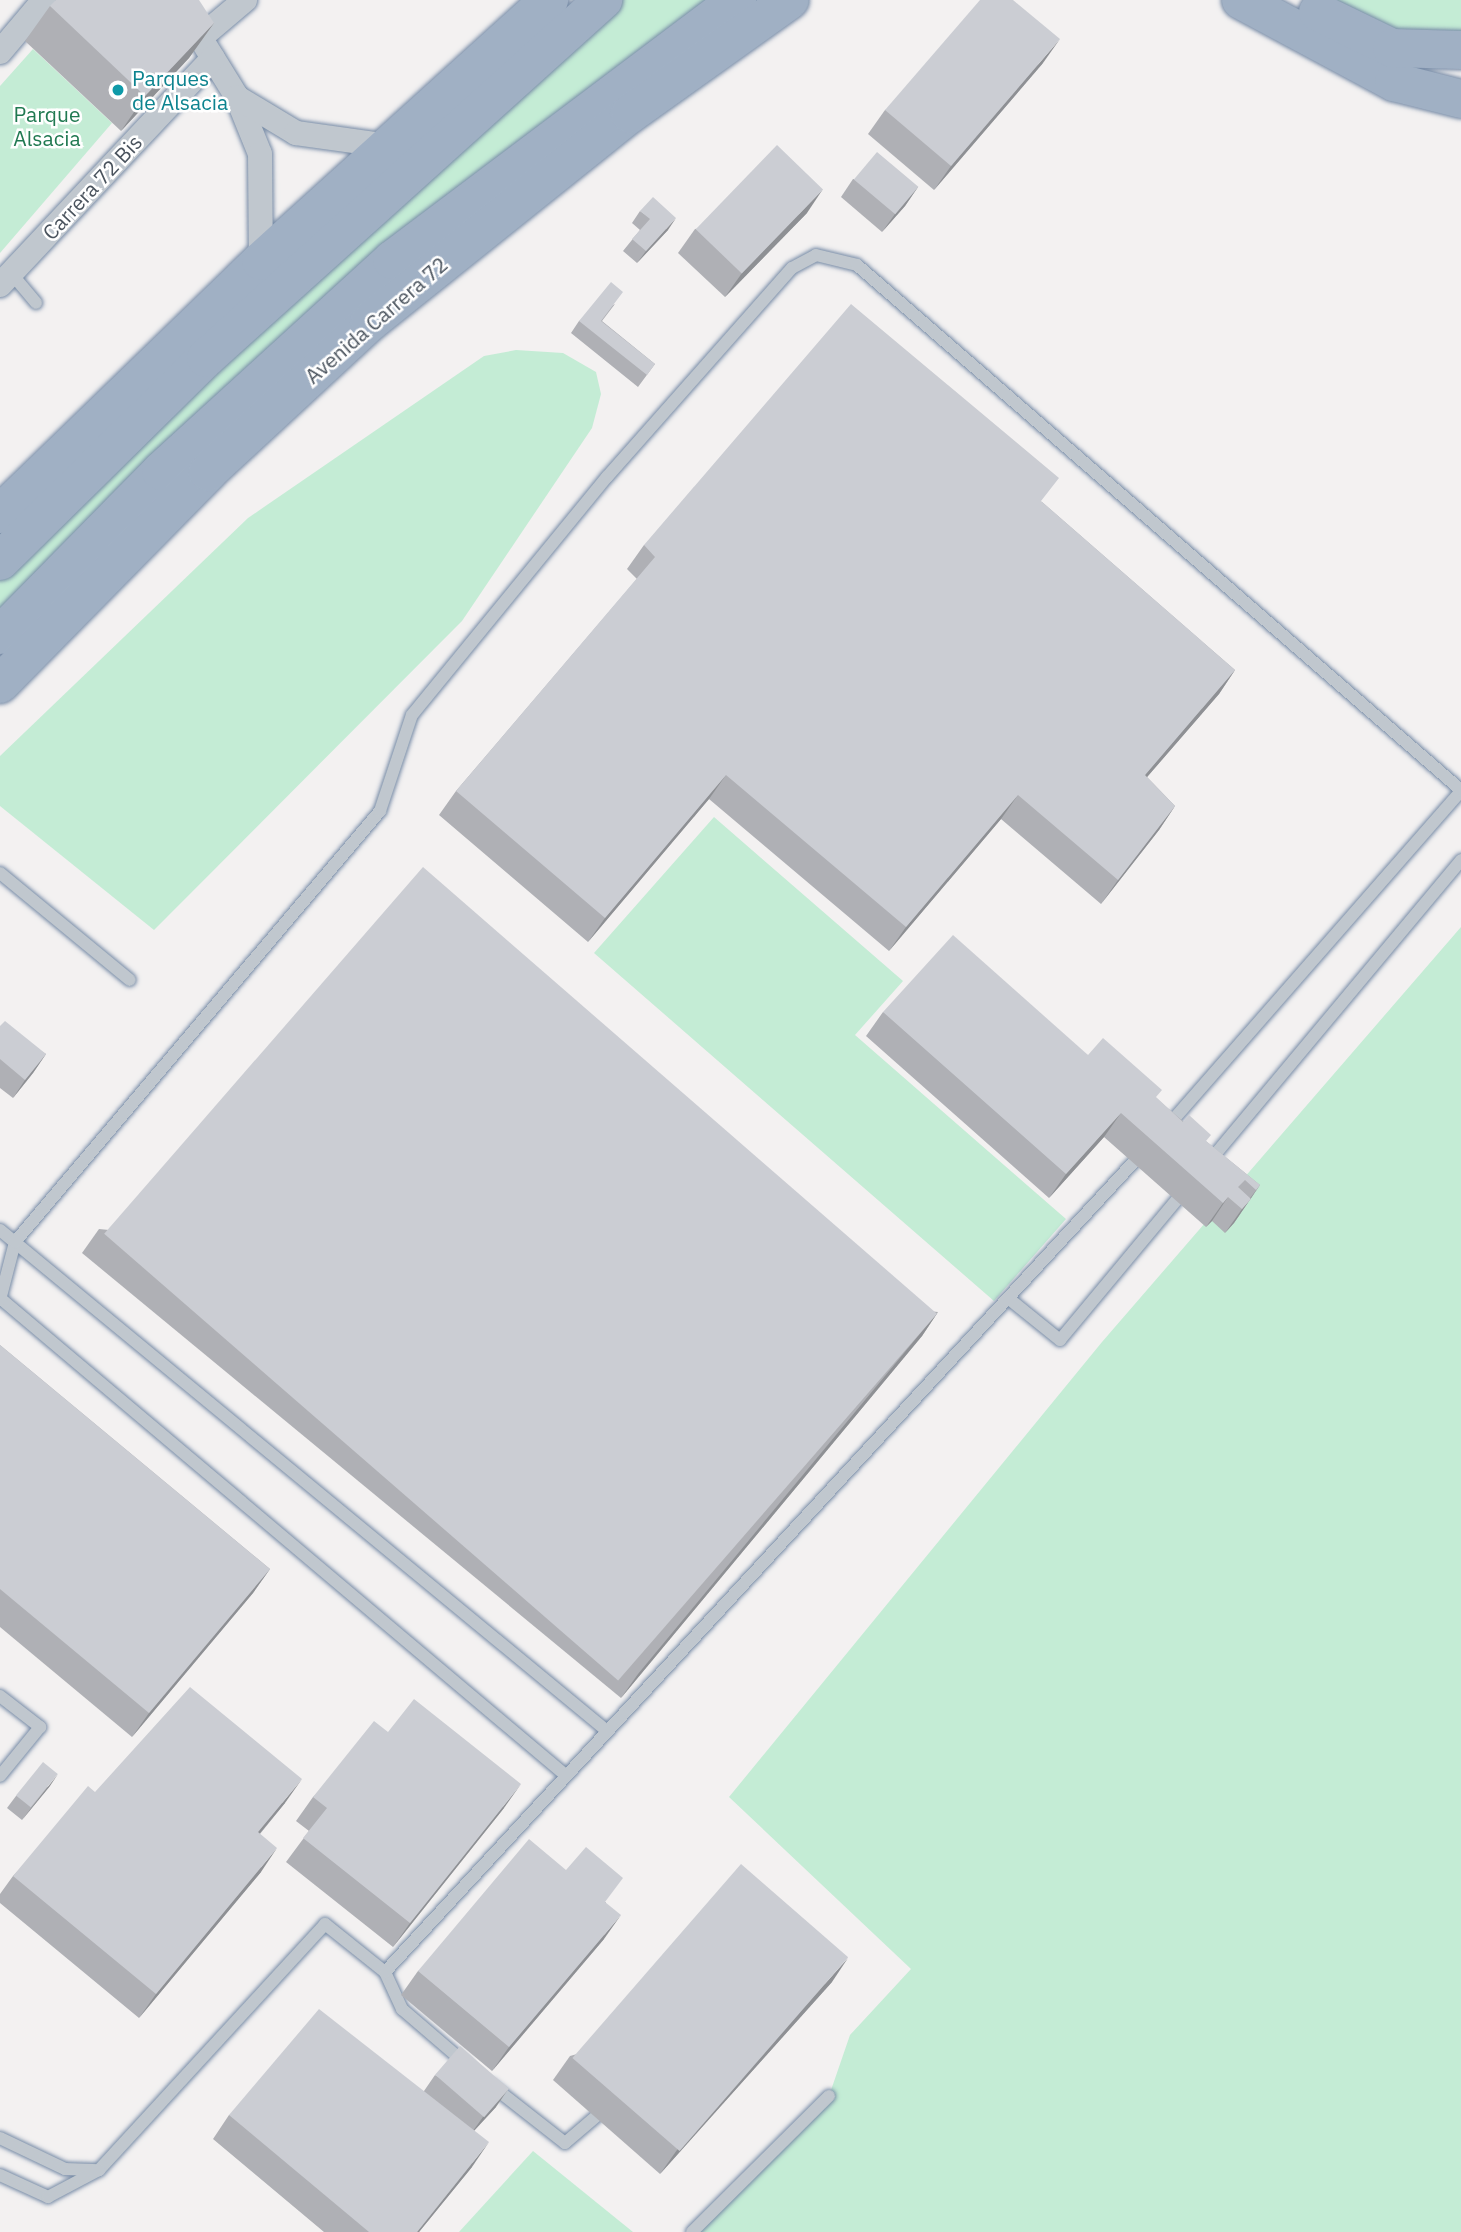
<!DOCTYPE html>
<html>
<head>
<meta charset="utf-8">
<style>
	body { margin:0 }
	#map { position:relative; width:1461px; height:2232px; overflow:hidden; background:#f3f1f1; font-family:"IBM Plex Sans",sans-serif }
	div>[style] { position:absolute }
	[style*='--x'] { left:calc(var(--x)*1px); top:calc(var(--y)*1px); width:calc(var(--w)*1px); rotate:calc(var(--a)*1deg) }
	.green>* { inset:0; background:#c4ecd5 }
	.roads { filter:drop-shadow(0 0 2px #788ca7) drop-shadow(0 0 2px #788ca7) }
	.service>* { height:12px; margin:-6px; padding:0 6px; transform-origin:6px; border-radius:6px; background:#c0c7ce }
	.minor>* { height:24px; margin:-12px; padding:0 12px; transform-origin:12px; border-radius:12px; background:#c0c7ce }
	.trunk>* { height:38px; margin:-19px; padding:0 19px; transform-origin:19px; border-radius:19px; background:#a0b0c4 }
	.wall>* { inset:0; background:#afb0b5 }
	.shaded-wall>* { inset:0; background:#8e9094 }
	.building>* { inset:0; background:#cbcdd3; transform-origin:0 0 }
	.dots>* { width:19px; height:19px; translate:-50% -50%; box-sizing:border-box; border:4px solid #fff; border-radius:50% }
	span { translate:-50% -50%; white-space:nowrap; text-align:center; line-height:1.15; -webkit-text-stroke:5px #fff; paint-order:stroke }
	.culture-label { font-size:21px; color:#0d838f }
	.left { translate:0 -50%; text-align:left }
	.park-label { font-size:21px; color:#207951 }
	.street-label { font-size:21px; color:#4a535d }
</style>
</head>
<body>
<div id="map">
	<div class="green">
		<i style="clip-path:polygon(617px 0,724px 0,0 619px,0 577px)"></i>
		<i style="clip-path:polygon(1311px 0,1461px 0,1461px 43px,1423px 46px)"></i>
		<i style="clip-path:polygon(33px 49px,112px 123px,0 253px,0 86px)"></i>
		<i style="clip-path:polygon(516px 350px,563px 353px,596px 372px,601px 394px,592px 428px,462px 621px,154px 930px,0 806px,0 756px,248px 518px,484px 356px)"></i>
		<i style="clip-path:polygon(714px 817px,903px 981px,855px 1035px,1066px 1219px,994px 1301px,594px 953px)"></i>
		<i style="clip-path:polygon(1461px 927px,1461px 2232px,692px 2232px,829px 2096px,850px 2035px,911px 1969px,729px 1797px,1102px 1342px)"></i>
		<i style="clip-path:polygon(533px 2151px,633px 2232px,459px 2232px)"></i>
	</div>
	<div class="roads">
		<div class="service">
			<i style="--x:11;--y:273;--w:39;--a:50"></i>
			<i style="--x:0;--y:873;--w:168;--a:39.5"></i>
			<i style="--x:1166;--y:1128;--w:448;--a:-48.8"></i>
			<i style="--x:1208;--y:1163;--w:395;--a:-50.1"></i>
			<i style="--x:0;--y:1230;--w:786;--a:39.53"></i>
			<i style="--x:0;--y:1298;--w:738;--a:40.16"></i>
			<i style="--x:1008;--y:1298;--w:67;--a:38.9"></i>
			<i style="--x:1060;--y:1340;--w:195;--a:-50.2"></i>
			<i style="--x:0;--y:1300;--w:60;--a:-75.5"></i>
			<i style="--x:15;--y:1242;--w:565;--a:-49.74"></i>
			<i style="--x:380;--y:811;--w:101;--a:-71.6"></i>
			<i style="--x:412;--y:715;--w:308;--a:-50.7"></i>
			<i style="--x:607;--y:477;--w:279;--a:-48.5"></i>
			<i style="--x:792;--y:268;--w:27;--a:-28"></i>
			<i style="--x:816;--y:255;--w:42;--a:13.7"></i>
			<i style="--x:857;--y:265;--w:800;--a:41"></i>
			<i style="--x:0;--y:1696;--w:51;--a:37.8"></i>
			<i style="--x:40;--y:1727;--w:63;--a:129.2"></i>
			<i style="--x:385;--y:1972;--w:41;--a:65.3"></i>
			<i style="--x:402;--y:2009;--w:84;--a:40.7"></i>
			<i style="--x:491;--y:2085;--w:94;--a:38.1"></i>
			<i style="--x:565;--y:2143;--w:54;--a:-40.5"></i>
			<i style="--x:0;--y:2138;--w:72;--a:25.5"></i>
			<i style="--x:65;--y:2169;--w:34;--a:2"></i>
			<i style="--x:99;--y:2170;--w:334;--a:-47.4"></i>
			<i style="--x:325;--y:1924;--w:77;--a:38.7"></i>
			<i style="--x:385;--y:1972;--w:1118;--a:-47.25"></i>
			<i style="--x:0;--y:2175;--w:53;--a:24.6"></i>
			<i style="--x:48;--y:2197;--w:58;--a:-27.9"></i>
			<i style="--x:692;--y:2232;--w:193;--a:-44.8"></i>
		</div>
		<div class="minor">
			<i style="--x:177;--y:0;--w:114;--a:58.3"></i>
			<i style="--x:237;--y:97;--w:61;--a:68"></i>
			<i style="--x:260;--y:154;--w:107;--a:89.5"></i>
			<i style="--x:200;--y:38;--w:59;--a:-40.2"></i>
			<i style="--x:0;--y:52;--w:68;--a:-49.8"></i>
			<i style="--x:238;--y:98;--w:68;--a:31.1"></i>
			<i style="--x:296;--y:133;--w:95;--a:7.9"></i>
			<i style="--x:0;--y:285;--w:311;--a:-46.8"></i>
		</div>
		<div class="trunk">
			<i style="--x:1241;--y:0;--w:174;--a:28.2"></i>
			<i style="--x:1394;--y:82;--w:69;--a:14.2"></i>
			<i style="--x:1318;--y:12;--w:82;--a:25.9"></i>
			<i style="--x:1392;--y:48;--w:69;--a:1.7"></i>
			<i style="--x:0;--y:514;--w:363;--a:-44.1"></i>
			<i style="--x:261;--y:261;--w:389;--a:-42.2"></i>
			<i style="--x:0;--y:561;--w:289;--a:-44.6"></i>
			<i style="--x:206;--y:358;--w:535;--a:-42.04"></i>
			<i style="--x:0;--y:635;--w:230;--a:-45.5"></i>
			<i style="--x:161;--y:471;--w:313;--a:-42.4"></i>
			<i style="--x:392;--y:260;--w:432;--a:-37"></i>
			<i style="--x:0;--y:684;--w:297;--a:-45.5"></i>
			<i style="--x:208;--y:472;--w:221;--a:-42.8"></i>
			<i style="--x:370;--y:322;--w:333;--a:-38.7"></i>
			<i style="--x:630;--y:114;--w:196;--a:-35.5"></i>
		</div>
	</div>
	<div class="wall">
		<i style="clip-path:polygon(50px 6px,214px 23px,189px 58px,121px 131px,25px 41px)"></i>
		<i style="clip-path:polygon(1043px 63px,934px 190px,868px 134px,885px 110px)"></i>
		<i style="clip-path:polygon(853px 179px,918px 187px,905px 206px,882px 232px,841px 197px)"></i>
		<i style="clip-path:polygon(640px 211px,668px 230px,637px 263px,623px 251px,640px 230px,632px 223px)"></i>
		<i style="clip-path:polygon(807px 213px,725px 297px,678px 253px,695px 229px)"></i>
		<i style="clip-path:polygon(615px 304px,602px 321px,655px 364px,638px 387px,571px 333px,579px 321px)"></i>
		<i style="clip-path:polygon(1042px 502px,1235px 670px,1219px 694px,1147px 777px,1175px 806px,1159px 830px,1101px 904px,1001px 819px,889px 951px,709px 799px,588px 942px,439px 815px,456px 791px,637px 579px,627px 569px,644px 545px)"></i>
		<i style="clip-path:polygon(883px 1012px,1088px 1055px,1156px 1098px,1207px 1142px,1260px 1185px,1234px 1223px,1225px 1233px,1212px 1221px,1206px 1227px,1104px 1137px,1049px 1198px,866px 1036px)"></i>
		<i style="clip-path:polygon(0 1026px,46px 1054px,33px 1073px,13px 1098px,0 1088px)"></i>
		<i style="clip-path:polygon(99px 1229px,938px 1312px,922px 1336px,621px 1698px,82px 1253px)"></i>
		<i style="clip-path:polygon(0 1345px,270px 1569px,253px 1593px,132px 1737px,0 1627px)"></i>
		<i style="clip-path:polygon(388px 1732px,504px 1808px,393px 1947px,286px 1862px,309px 1831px,296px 1821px,313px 1797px)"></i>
		<i style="clip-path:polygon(50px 1786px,22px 1820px,7px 1808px,16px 1796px)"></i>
		<i style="clip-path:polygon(95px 1792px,285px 1803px,260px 1834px,261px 1872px,139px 2018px,0 1903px,0 1894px,13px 1876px)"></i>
		<i style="clip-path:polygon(606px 1902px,604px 1939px,492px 2071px,401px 1995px,418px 1971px)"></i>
		<i style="clip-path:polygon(832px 1982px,660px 2174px,553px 2080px,570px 2056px)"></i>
		<i style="clip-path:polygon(435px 2075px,496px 2107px,474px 2131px,472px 2167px,419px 2232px,324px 2232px,213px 2139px,229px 2115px,424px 2091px)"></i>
	</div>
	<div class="shaded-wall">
		<i style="clip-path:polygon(214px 23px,189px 58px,121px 131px,145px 96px)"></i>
		<i style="clip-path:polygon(1060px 39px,1043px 63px,934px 190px,951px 166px)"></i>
		<i style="clip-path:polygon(918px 187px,905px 206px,882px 232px,895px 214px)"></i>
		<i style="clip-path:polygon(823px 189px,807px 213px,725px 297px,742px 273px)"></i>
		<i style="clip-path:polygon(676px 218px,668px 230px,637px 263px,646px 251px)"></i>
		<i style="clip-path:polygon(1235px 670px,1219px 694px,1128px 799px,1145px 775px)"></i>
		<i style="clip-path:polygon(726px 775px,709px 799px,588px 942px,605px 918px)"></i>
		<i style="clip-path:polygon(1018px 795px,1001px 819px,889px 951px,906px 927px)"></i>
		<i style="clip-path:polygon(1175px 806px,1159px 830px,1101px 904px,1118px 880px)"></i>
		<i style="clip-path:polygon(46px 1054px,33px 1073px,13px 1098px,25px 1080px)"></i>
		<i style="clip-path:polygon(1121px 1113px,1104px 1137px,1049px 1198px,1066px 1174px)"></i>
		<i style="clip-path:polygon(1260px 1185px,1234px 1223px,1225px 1233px,1242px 1209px)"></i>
		<i style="clip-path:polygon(1228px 1197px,1212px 1221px,1206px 1227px,1223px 1203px)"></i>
		<i style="clip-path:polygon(938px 1312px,922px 1336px,621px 1698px,638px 1674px)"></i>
		<i style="clip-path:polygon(270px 1569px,253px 1593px,132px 1737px,149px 1713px)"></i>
		<i style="clip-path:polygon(58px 1774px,50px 1786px,22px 1820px,31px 1808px)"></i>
		<i style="clip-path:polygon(302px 1779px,285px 1803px,241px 1856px,258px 1832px)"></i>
		<i style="clip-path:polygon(521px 1784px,504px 1808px,393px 1947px,410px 1923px)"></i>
		<i style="clip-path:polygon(277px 1848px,261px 1872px,139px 2018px,156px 1994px)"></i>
		<i style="clip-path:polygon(621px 1915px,604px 1939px,492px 2071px,509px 2047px)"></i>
		<i style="clip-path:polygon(848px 1958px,832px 1982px,660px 2174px,677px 2150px)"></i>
		<i style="clip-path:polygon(509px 2088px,496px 2107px,470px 2135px,483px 2117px)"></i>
		<i style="clip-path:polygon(489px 2142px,472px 2167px,419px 2232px,417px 2232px)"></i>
	</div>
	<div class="building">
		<i style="clip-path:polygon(56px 0,199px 0,214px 23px,145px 96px,50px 6px)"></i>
		<i style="clip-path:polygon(980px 0,1013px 0,1060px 39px,951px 166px,885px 110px)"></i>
		<i style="left:777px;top:145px;width:64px;height:117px;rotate:44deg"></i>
		<i style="left:877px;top:152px;width:54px;height:36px;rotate:40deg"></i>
		<i style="clip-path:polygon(653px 197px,676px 218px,646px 251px,632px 239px,650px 219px,640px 211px)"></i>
		<i style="clip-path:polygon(611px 282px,623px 292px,601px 321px,655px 364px,647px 375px,579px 321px)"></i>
		<i style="clip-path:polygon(851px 304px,1059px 478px,1041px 501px,1235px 670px,1145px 775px,1175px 806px,1118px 880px,1018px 795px,906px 927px,726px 775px,605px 918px,456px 791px,655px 557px,644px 545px)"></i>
		<i style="left:423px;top:867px;width:681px;height:486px;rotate:41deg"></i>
		<i style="clip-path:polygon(953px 935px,1088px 1055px,1103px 1038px,1162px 1090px,1156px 1097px,1183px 1122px,1189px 1115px,1211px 1135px,1206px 1141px,1260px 1185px,1256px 1190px,1245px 1180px,1238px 1187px,1251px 1199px,1242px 1209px,1228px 1197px,1223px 1203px,1121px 1113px,1066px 1174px,883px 1012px)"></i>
		<i style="clip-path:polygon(5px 1021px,46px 1054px,25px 1080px,0 1059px,0 1026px)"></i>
		<i style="clip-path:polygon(0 1345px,270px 1569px,149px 1713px,0 1589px)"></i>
		<i style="clip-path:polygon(190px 1687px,302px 1779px,258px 1832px,277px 1848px,156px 1994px,13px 1876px,88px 1786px,95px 1792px)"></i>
		<i style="clip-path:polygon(414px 1699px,521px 1784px,410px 1923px,303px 1838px,327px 1808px,313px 1797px,374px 1721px,388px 1732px)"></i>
		<i style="left:43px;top:1762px;width:19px;height:43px;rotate:39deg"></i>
		<i style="clip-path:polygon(529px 1839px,566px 1870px,586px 1847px,623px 1878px,605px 1902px,621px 1915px,509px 2047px,418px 1971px)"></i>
		<i style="left:741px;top:1864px;width:142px;height:257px;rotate:41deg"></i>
		<i style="clip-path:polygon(319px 2009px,489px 2142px,417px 2232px,369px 2232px,229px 2115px)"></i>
		<i style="left:460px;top:2046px;width:65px;height:38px;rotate:41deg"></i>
	</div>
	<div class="dots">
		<i style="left:118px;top:90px;background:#0f9aa8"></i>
	</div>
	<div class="culture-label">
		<span class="left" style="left:132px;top:90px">Parques<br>de Alsacia</span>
	</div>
	<div class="park-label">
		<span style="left:47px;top:126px">Parque<br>Alsacia</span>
	</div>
	<div class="street-label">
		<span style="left:92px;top:187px;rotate:-47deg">Carrera 72 Bis</span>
		<span style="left:376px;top:320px;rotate:-41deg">Avenida Carrera 72</span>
	</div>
</div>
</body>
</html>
